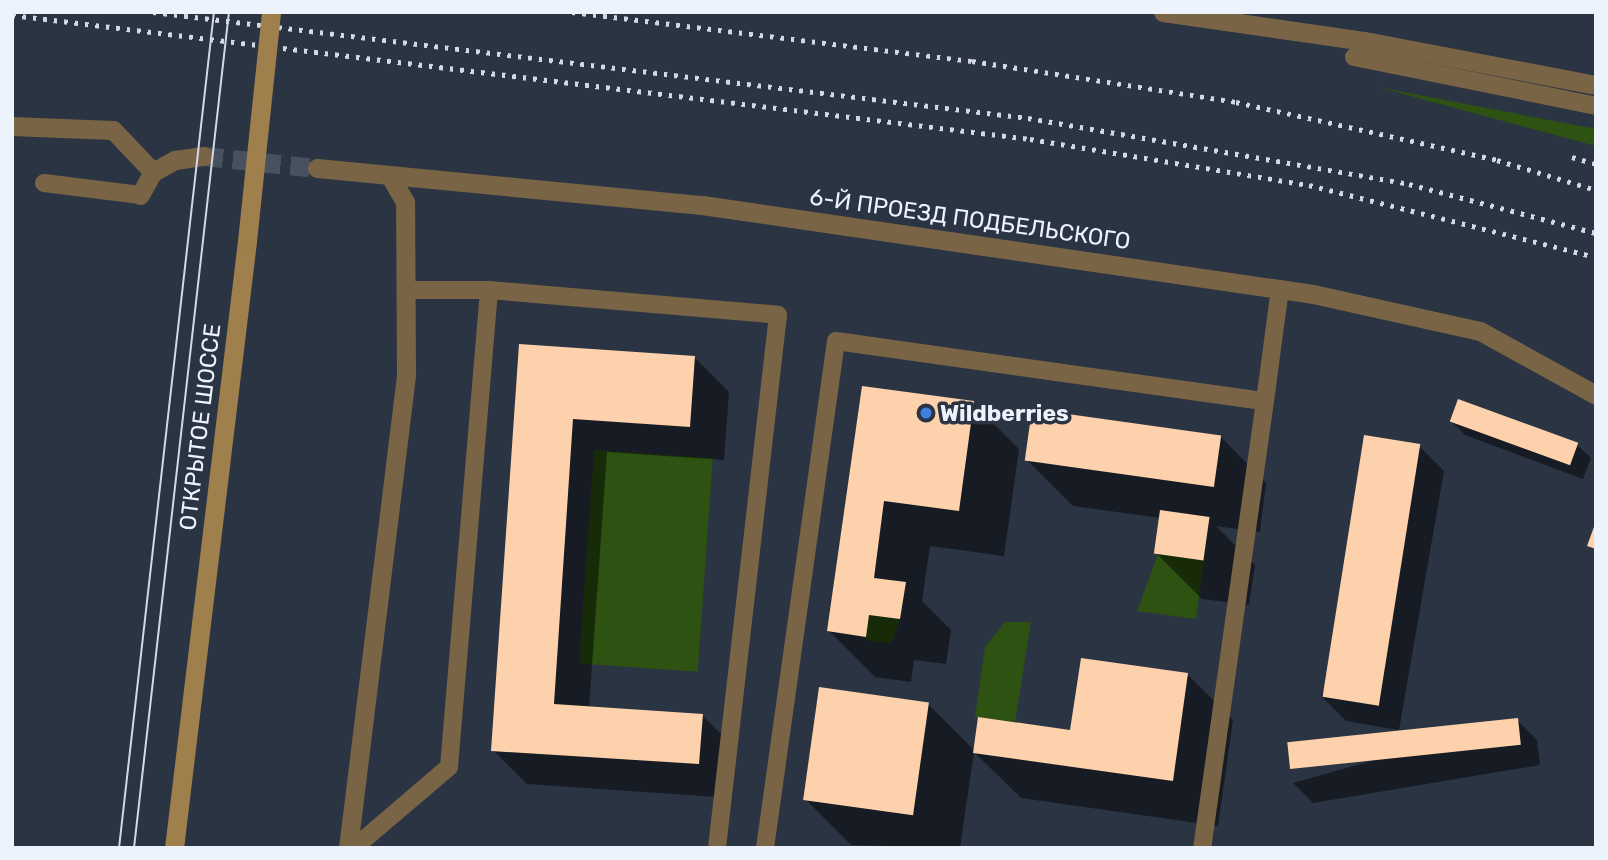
<!DOCTYPE html>
<html>
<head>
<meta charset="utf-8">
<style>
	body { margin:0 }
	#map { position:relative; width:1608px; height:860px; overflow:hidden; background:#2b3443; font-family:Rubik,sans-serif }
	div>[style] { position:absolute }
	[style*='--x'] { left:calc(var(--x)*1px); top:calc(var(--y)*1px); width:calc(var(--w)*1px); rotate:calc(var(--a)*1deg) }
	.green>* { inset:0; background:#2e5211; transform-origin:0 0 }
	.shadow>* { inset:0; background:#0007 }
	.building>* { inset:0; background:#fdd1ab; transform-origin:0 0 }
	.minor-tunnel>* { height:19px; margin-top:-9.5px; transform-origin:0; background:repeating-linear-gradient(90deg,#48515f 0 19px,transparent 0 29px) }
	.service>* { height:18px; margin:-9px; padding:0 9px; transform-origin:9px; border-radius:9px; background:#796545 }
	.minor>* { height:19px; margin:-9.5px; padding:0 9.5px; transform-origin:9.5px; border-radius:9.5px; background:#796545 }
	.secondary>* { height:19px; margin:-9.5px; padding:0 9.5px; transform-origin:9.5px; border-radius:9.5px; background:#9f7f4c }
	.tram>* { height:2px; margin:-1px; padding:0 1px; transform-origin:1px; border-radius:1px; background:#d3d9e4 }
	.rail>* { height:5px; margin-top:-2.5px; transform-origin:0; background:repeating-linear-gradient(90deg,#d3d9e4 0 3.5px,transparent 0 10.5px) }
	.secondary-bridge>* { height:19px; margin:-9.5px; padding:0 9.5px; transform-origin:9.5px; border-radius:9.5px; background:#9f7f4c }
	.dots>* { width:19px; height:19px; translate:-50% -50%; box-sizing:border-box; border:4px solid #2b3443; border-radius:50% }
	span { translate:-50% -50%; white-space:nowrap; text-align:center; line-height:1.15; -webkit-text-stroke:7px #2b3443; paint-order:stroke }
	.street-label { font-size:23px; color:#edf3fd }
	.poi-label { font-size:23px; color:#edf3fd; font-weight:700 }
	.left { translate:0 -50%; text-align:left }
	.frame { position:absolute; inset:0; border:14px solid #edf3fd; pointer-events:none }
</style>
</head>
<body>
<div id="map">
	<div class="green">
		<i style="clip-path:polygon(1377px 87px,1596px 129px,1596px 146px)"></i>
		<i style="left:594px;top:450px;width:119px;height:214px;rotate:4deg"></i>
		<i style="clip-path:polygon(1158px 554px,1204px 561px,1196px 619px,1137px 611px)"></i>
		<i style="clip-path:polygon(869px 615px,900px 619px,891px 643px,865px 640px)"></i>
		<i style="clip-path:polygon(1005px 622px,1031px 622px,1015px 722px,975px 717px,985px 647px)"></i>
	</div>
	<div class="shadow">
		<i style="clip-path:polygon(521px 346px,695px 358px,729px 392px,724px 460px,607px 452px,589px 708px,702px 715px,736px 749px,732px 798px,527px 784px,493px 750px)"></i>
		<i style="clip-path:polygon(863px 388px,973px 403px,1019px 449px,1004px 556px,930px 546px,922px 601px,951px 630px,946px 664px,914px 660px,911px 682px,875px 677px,829px 631px)"></i>
		<i style="clip-path:polygon(1452px 422px,1577px 445px,1591px 458px,1583px 479px,1465px 435px)"></i>
		<i style="clip-path:polygon(1221px 437px,1266px 483px,1260px 532px,1216px 526px,1255px 565px,1249px 605px,1202px 599px,1156px 553px,1161px 518px,1073px 506px,1027px 460px)"></i>
		<i style="clip-path:polygon(1419px 446px,1444px 471px,1399px 730px,1346px 721px,1321px 696px)"></i>
		<i style="clip-path:polygon(1187px 674px,1233px 720px,1218px 826px,1021px 798px,974px 752px,960px 848px,851px 845px,805px 799px,928px 704px,975px 751px,1072px 732px)"></i>
		<i style="clip-path:polygon(1517px 720px,1537px 740px,1540px 765px,1313px 803px,1293px 783px)"></i>
	</div>
	<div class="building">
		<i style="clip-path:polygon(519px 344px,695px 356px,690px 427px,573px 419px,554px 704px,703px 714px,699px 764px,491px 751px)"></i>
		<i style="clip-path:polygon(862px 386px,974px 401px,959px 511px,884px 501px,874px 578px,906px 582px,900px 619px,869px 615px,866px 637px,827px 631px)"></i>
		<i style="left:1458px;top:399px;width:128px;height:24px;rotate:20deg"></i>
		<i style="left:1032px;top:409px;width:191px;height:52px;rotate:8deg"></i>
		<i style="left:1364px;top:435px;width:57px;height:265px;rotate:9deg"></i>
		<i style="left:1160px;top:510px;width:50px;height:44px;rotate:8deg"></i>
		<i style="clip-path:polygon(1595px 524px,1596px 524px,1596px 549px,1587px 546px)"></i>
		<i style="clip-path:polygon(1081px 658px,1188px 673px,1173px 781px,973px 753px,978px 717px,1070px 730px)"></i>
		<i style="left:819px;top:687px;width:111px;height:114px;rotate:8deg"></i>
		<i style="left:1518px;top:718px;width:27px;height:232px;rotate:84deg"></i>
	</div>
	<div class="minor-tunnel">
		<i style="--x:204;--y:156;--w:114;--a:6.1"></i>
	</div>
	<div class="service">
		<i style="--x:1354;--y:57;--w:247;--a:11.4"></i>
		<i style="--x:44;--y:183;--w:97;--a:7.1"></i>
		<i style="--x:407;--y:290;--w:82;--a:0"></i>
		<i style="--x:1265;--y:401;--w:113;--a:-82.4"></i>
		<i style="--x:354;--y:848;--w:125;--a:-40.5"></i>
		<i style="--x:449;--y:767;--w:479;--a:-85.2"></i>
		<i style="--x:489;--y:290;--w:290;--a:4.9"></i>
		<i style="--x:778;--y:315;--w:536;--a:96.53"></i>
		<i style="--x:765;--y:848;--w:512;--a:-82.03"></i>
		<i style="--x:836;--y:341;--w:433;--a:8"></i>
		<i style="--x:1265;--y:401;--w:451;--a:98"></i>
	</div>
	<div class="minor">
		<i style="--x:1163;--y:12;--w:204;--a:8.2"></i>
		<i style="--x:1365;--y:41;--w:235;--a:10.8"></i>
		<i style="--x:12;--y:126;--w:101;--a:2.3"></i>
		<i style="--x:113;--y:130;--w:58;--a:46.4"></i>
		<i style="--x:317;--y:168;--w:387;--a:5.5"></i>
		<i style="--x:702;--y:205;--w:617;--a:8.29"></i>
		<i style="--x:1313;--y:294;--w:171;--a:12.5"></i>
		<i style="--x:1480;--y:331;--w:132;--a:28.9"></i>
		<i style="--x:153;--y:172;--w:25;--a:-29"></i>
		<i style="--x:175;--y:160;--w:29;--a:-8"></i>
		<i style="--x:140;--y:195;--w:26;--a:-61"></i>
		<i style="--x:348;--y:848;--w:478;--a:-83"></i>
		<i style="--x:406;--y:374;--w:172;--a:-90.3"></i>
		<i style="--x:405;--y:202;--w:30;--a:-120"></i>
	</div>
	<div class="secondary">
		<i style="--x:174;--y:848;--w:611;--a:-83.14"></i>
	</div>
	<div class="tram">
		<i style="--x:119;--y:848;--w:841;--a:-83.52"></i>
		<i style="--x:134;--y:848;--w:841;--a:-83.52"></i>
	</div>
	<div class="rail">
		<i style="--x:153;--y:12;--w:881;--a:6.91"></i>
		<i style="--x:1028;--y:118;--w:387;--a:9.8"></i>
		<i style="--x:1409;--y:184;--w:193;--a:14.7"></i>
		<i style="--x:572;--y:12;--w:403;--a:7"></i>
		<i style="--x:972;--y:61;--w:267;--a:8.8"></i>
		<i style="--x:1236;--y:102;--w:267;--a:12.5"></i>
		<i style="--x:1497;--y:160;--w:103;--a:16.9"></i>
		<i style="--x:12;--y:15;--w:1026;--a:6.94"></i>
		<i style="--x:1030;--y:139;--w:283;--a:9.4"></i>
		<i style="--x:1309;--y:185;--w:296;--a:14.1"></i>
		<i style="--x:1572;--y:157;--w:25;--a:16"></i>
	</div>
	<div class="secondary-bridge">
		<i style="--x:247;--y:241;--w:230;--a:-84"></i>
	</div>
	<div class="dots">
		<i style="left:926px;top:413px;background:#3f7fe0"></i>
	</div>
	<div class="street-label">
		<span style="left:970px;top:219px;rotate:8deg">6-Й ПРОЕЗД ПОДБЕЛЬСКОГО</span>
		<span style="left:200px;top:427px;rotate:-83deg">ОТКРЫТОЕ ШОССЕ</span>
	</div>
	<div class="poi-label">
		<span class="left" style="left:940px;top:413px">Wildberries</span>
	</div>
	<div class="frame"></div>
</div>
</body>
</html>
